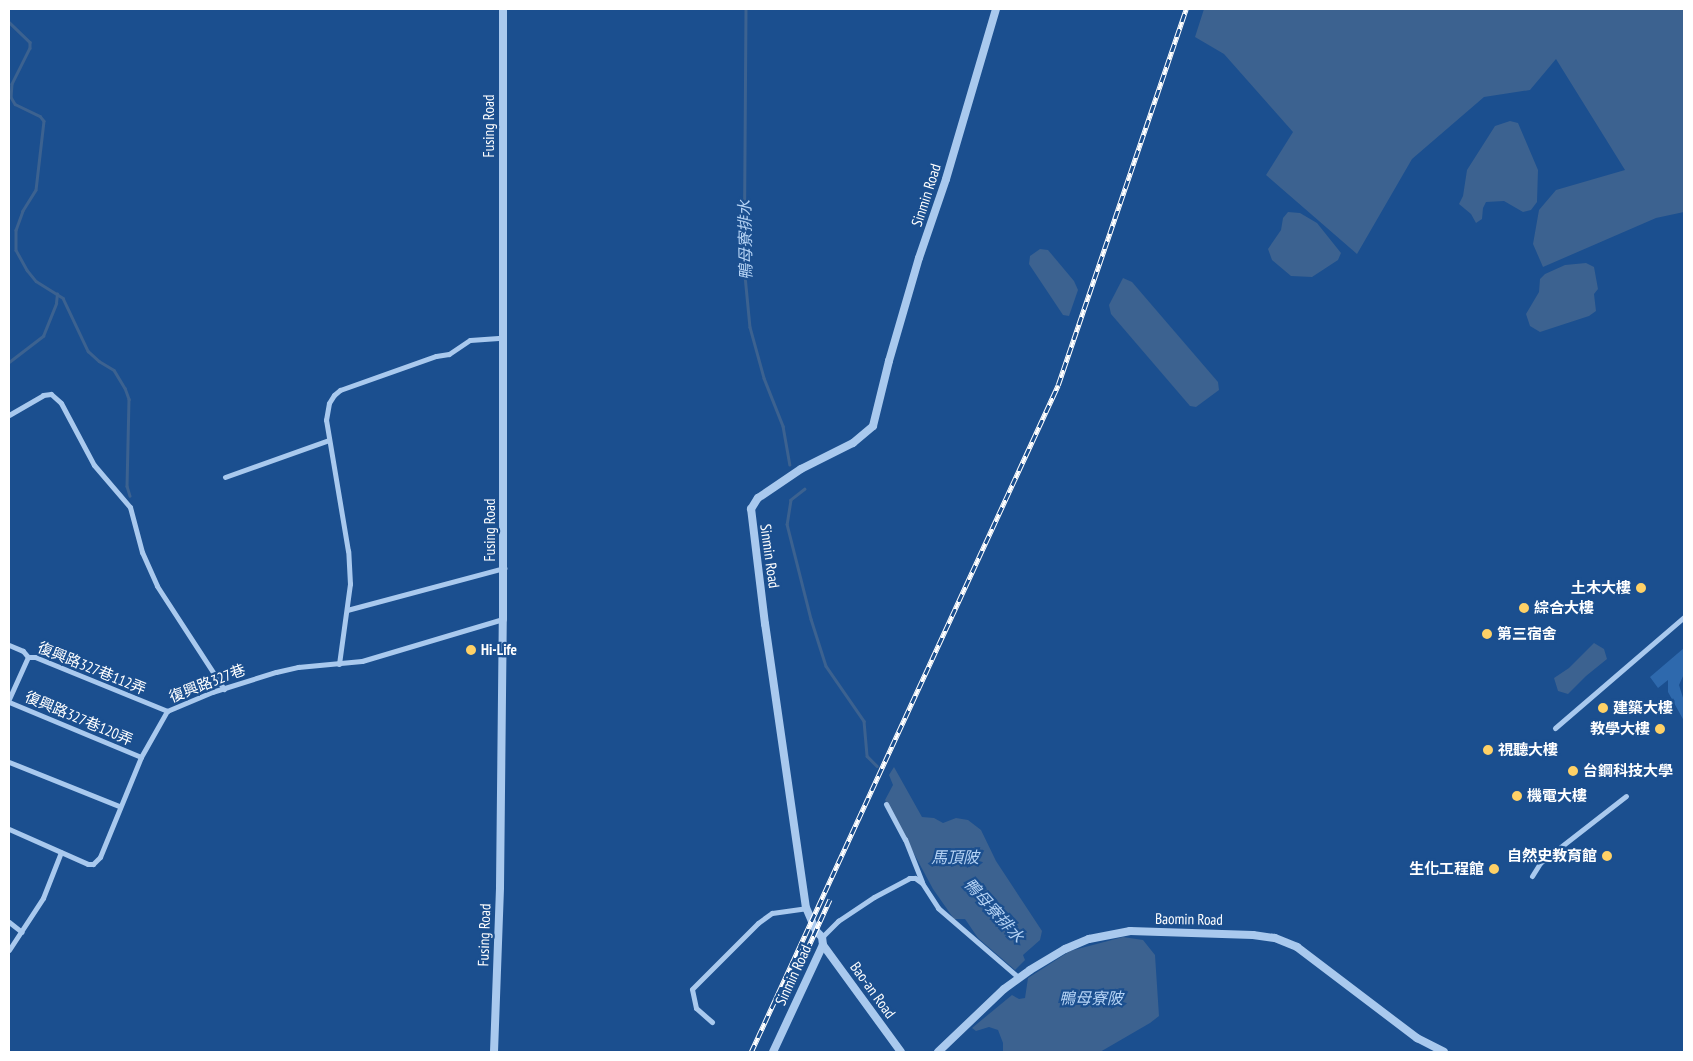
<!DOCTYPE html>
<html>
<head>
<meta charset="utf-8">
<style>
	body { margin:0 }
	#map { position:relative; width:1693px; height:1061px; overflow:hidden; background:#1b4f8f; font-family:"PT Sans Narrow","Noto Sans TC",sans-serif }
	div>[style] { position:absolute }
	[style*='--x'] { left:calc(var(--x)*1px); top:calc(var(--y)*1px); width:calc(var(--w)*1px); rotate:calc(var(--a)*1deg) }
	.green>* { inset:0; background:#2e69ad }
	.water>* { inset:0; background:#3c6290 }
	.stream>* { height:2.5px; margin:-1.25px; padding:0 1.25px; transform-origin:1.25px; border-radius:1.25px; background:#3c6290 }
	.minor>* { height:5px; margin:-2.5px; padding:0 2.5px; transform-origin:2.5px; border-radius:2.5px; background:#a9c9ee }
	.tertiary>* { height:8px; margin:-4px; padding:0 4px; transform-origin:4px; border-radius:4px; background:#a9c9ee }
	.rail>* { height:4.5px; margin-top:-2.25px; transform-origin:0; background:repeating-linear-gradient(90deg,#1b4f8f 0 8px,#fff 0 16px); box-sizing:border-box; border-block:1px solid #fff }
	.dots>* { width:14px; height:14px; translate:-50% -50%; box-sizing:border-box; border:2px solid #1b4f8f; border-radius:50% }
	span { translate:-50% -50%; white-space:nowrap; text-align:center; line-height:1.15; -webkit-text-stroke:4.5px #1b4f8f; paint-order:stroke }
	.street-label { font-size:15px; color:#fff }
	.poi-label { font-size:15px; color:#fff; font-weight:700 }
	.right { translate:-100% -50%; text-align:right }
	.left { translate:0 -50%; text-align:left }
	.water-label { font-size:16px; color:#b5d3f5; font-style:italic }
	.frame { position:absolute; inset:0; border:10px solid #fff; pointer-events:none }
</style>
</head>
<body>
<div id="map">
	<div class="green">
		<i style="clip-path:polygon(1684px 648px,1684px 674px,1679px 685px,1684px 701px,1684px 721px,1668px 692px,1668px 680px,1658px 688px,1650px 677px)"></i>
	</div>
	<div class="water">
		<i style="clip-path:polygon(1204px 9px,1684px 9px,1684px 212px,1656px 218px,1543px 267px,1533px 244px,1539px 210px,1556px 190px,1625px 170px,1556px 59px,1530px 90px,1484px 97px,1412px 159px,1357px 254px,1266px 175px,1293px 132px,1224px 54px,1195px 37px)"></i>
		<i style="clip-path:polygon(1510px 121px,1518px 123px,1538px 170px,1537px 202px,1531px 210px,1523px 212px,1504px 201px,1486px 202px,1483px 208px,1482px 219px,1476px 223px,1471px 214px,1459px 204px,1463px 196px,1467px 170px,1495px 126px)"></i>
		<i style="clip-path:polygon(1288px 212px,1300px 213px,1317px 223px,1341px 253px,1338px 260px,1312px 277px,1291px 276px,1272px 260px,1268px 249px,1281px 230px,1283px 218px)"></i>
		<i style="clip-path:polygon(1040px 249px,1048px 250px,1074px 281px,1078px 290px,1069px 316px,1063px 315px,1029px 264px,1030px 256px)"></i>
		<i style="clip-path:polygon(1586px 263px,1594px 267px,1598px 289px,1594px 294px,1596px 311px,1589px 316px,1540px 332px,1530px 326px,1526px 314px,1539px 292px,1540px 279px,1545px 274px,1565px 265px)"></i>
		<i style="clip-path:polygon(1123px 278px,1132px 282px,1218px 382px,1219px 390px,1196px 407px,1190px 406px,1111px 314px,1109px 305px)"></i>
		<i style="clip-path:polygon(1594px 643px,1604px 649px,1607px 659px,1586px 676px,1568px 694px,1558px 691px,1554px 678px,1569px 668px)"></i>
		<i style="clip-path:polygon(894px 767px,922px 817px,934px 818px,943px 823px,956px 818px,968px 820px,981px 830px,996px 861px,1042px 931px,1040px 940px,1023px 955px,1025px 960px,1015px 970px,978px 938px,965px 919px,954px 919px,933px 889px,885px 800px,893px 785px,889px 775px)"></i>
		<i style="clip-path:polygon(1123px 937px,1143px 940px,1155px 955px,1159px 1016px,1150px 1023px,1100px 1052px,1003px 1052px,1003px 1043px,998px 1030px,989px 1027px,976px 1031px,972px 1028px,1012px 995px,1019px 999px,1025px 998px,1028px 978px,1070px 951px)"></i>
	</div>
	<div class="stream">
		<i style="--x:746;--y:9;--w:256;--a:90.4"></i>
		<i style="--x:744;--y:265;--w:62;--a:84.5"></i>
		<i style="--x:750;--y:327;--w:53;--a:74.6"></i>
		<i style="--x:764;--y:378;--w:52;--a:68.4"></i>
		<i style="--x:783;--y:426;--w:39;--a:80"></i>
		<i style="--x:9;--y:22;--w:29;--a:44"></i>
		<i style="--x:30;--y:42;--w:6;--a:90"></i>
		<i style="--x:30;--y:48;--w:40;--a:116.6"></i>
		<i style="--x:12;--y:84;--w:13;--a:94"></i>
		<i style="--x:11;--y:97;--w:8;--a:60"></i>
		<i style="--x:15;--y:104;--w:28;--a:26"></i>
		<i style="--x:40;--y:116;--w:6;--a:51"></i>
		<i style="--x:44;--y:121;--w:69;--a:96.6"></i>
		<i style="--x:36;--y:190;--w:25;--a:122"></i>
		<i style="--x:23;--y:211;--w:20;--a:110"></i>
		<i style="--x:16;--y:230;--w:20;--a:90"></i>
		<i style="--x:16;--y:250;--w:23;--a:61"></i>
		<i style="--x:27;--y:270;--w:14;--a:51"></i>
		<i style="--x:36;--y:281;--w:32;--a:32"></i>
		<i style="--x:63;--y:298;--w:59;--a:64.7"></i>
		<i style="--x:88;--y:351;--w:15;--a:42"></i>
		<i style="--x:99;--y:361;--w:17;--a:31"></i>
		<i style="--x:114;--y:370;--w:21;--a:59"></i>
		<i style="--x:125;--y:388;--w:12;--a:70"></i>
		<i style="--x:129;--y:399;--w:87;--a:91.3"></i>
		<i style="--x:127;--y:486;--w:10;--a:73"></i>
		<i style="--x:9;--y:362;--w:43;--a:-37.4"></i>
		<i style="--x:43;--y:336;--w:35;--a:-68"></i>
		<i style="--x:56;--y:303;--w:9;--a:-84"></i>
		<i style="--x:805;--y:489;--w:18;--a:142"></i>
		<i style="--x:791;--y:500;--w:24;--a:99"></i>
		<i style="--x:787;--y:524;--w:98;--a:75.8"></i>
		<i style="--x:811;--y:619;--w:49;--a:72.3"></i>
		<i style="--x:826;--y:666;--w:67;--a:55.4"></i>
		<i style="--x:864;--y:721;--w:35;--a:85"></i>
		<i style="--x:867;--y:756;--w:14;--a:45"></i>
	</div>
	<div class="minor">
		<i style="--x:9;--y:415;--w:39;--a:-30"></i>
		<i style="--x:43;--y:395;--w:8;--a:-7"></i>
		<i style="--x:51;--y:394;--w:13;--a:42"></i>
		<i style="--x:61;--y:403;--w:70;--a:62"></i>
		<i style="--x:94;--y:465;--w:55;--a:49.4"></i>
		<i style="--x:130;--y:507;--w:47;--a:75.1"></i>
		<i style="--x:142;--y:552;--w:37;--a:66"></i>
		<i style="--x:157;--y:586;--w:123;--a:57"></i>
		<i style="--x:225;--y:477;--w:110;--a:-19.6"></i>
		<i style="--x:347;--y:610;--w:163;--a:-15"></i>
		<i style="--x:9;--y:645;--w:15;--a:23"></i>
		<i style="--x:23;--y:651;--w:8;--a:50"></i>
		<i style="--x:28;--y:657;--w:7;--a:0"></i>
		<i style="--x:35;--y:657;--w:143;--a:22.2"></i>
		<i style="--x:339;--y:664;--w:81;--a:-82.2"></i>
		<i style="--x:350;--y:584;--w:33;--a:-93"></i>
		<i style="--x:348;--y:551;--w:133;--a:-99.5"></i>
		<i style="--x:326;--y:420;--w:17;--a:-80"></i>
		<i style="--x:329;--y:403;--w:9;--a:-58"></i>
		<i style="--x:334;--y:395;--w:8;--a:-40"></i>
		<i style="--x:340;--y:390;--w:102;--a:-19.5"></i>
		<i style="--x:436;--y:356;--w:13;--a:-9"></i>
		<i style="--x:449;--y:354;--w:25;--a:-34"></i>
		<i style="--x:470;--y:340;--w:32;--a:-4"></i>
		<i style="--x:9;--y:699;--w:46;--a:-65.7"></i>
		<i style="--x:9;--y:702;--w:143;--a:22.6"></i>
		<i style="--x:1555;--y:728;--w:170;--a:-40.7"></i>
		<i style="--x:9;--y:762;--w:118;--a:21.8"></i>
		<i style="--x:886;--y:804;--w:40;--a:62"></i>
		<i style="--x:905;--y:839;--w:46;--a:68.4"></i>
		<i style="--x:9;--y:829;--w:86;--a:23.9"></i>
		<i style="--x:88;--y:864;--w:5;--a:0"></i>
		<i style="--x:93;--y:864;--w:10;--a:-45"></i>
		<i style="--x:100;--y:857;--w:108;--a:-67.7"></i>
		<i style="--x:141;--y:757;--w:53;--a:-60.5"></i>
		<i style="--x:167;--y:711;--w:49;--a:-22.9"></i>
		<i style="--x:212;--y:692;--w:67;--a:-17.4"></i>
		<i style="--x:276;--y:672;--w:23;--a:-13"></i>
		<i style="--x:298;--y:667;--w:64;--a:-5.4"></i>
		<i style="--x:362;--y:661;--w:147;--a:-16.6"></i>
		<i style="--x:1532;--y:876;--w:15;--a:-58"></i>
		<i style="--x:1540;--y:863;--w:109;--a:-37.9"></i>
		<i style="--x:9;--y:922;--w:16;--a:38"></i>
		<i style="--x:822;--y:937;--w:23;--a:-45"></i>
		<i style="--x:838;--y:921;--w:43;--a:-33.7"></i>
		<i style="--x:874;--y:897;--w:40;--a:-28"></i>
		<i style="--x:909;--y:878;--w:6;--a:0"></i>
		<i style="--x:915;--y:878;--w:9;--a:36"></i>
		<i style="--x:922;--y:883;--w:30;--a:57"></i>
		<i style="--x:938;--y:908;--w:107;--a:40.8"></i>
		<i style="--x:9;--y:950;--w:62;--a:-56.8"></i>
		<i style="--x:43;--y:898;--w:49;--a:-68.6"></i>
		<i style="--x:712;--y:1022;--w:21;--a:-139"></i>
		<i style="--x:696;--y:1008;--w:19;--a:-102"></i>
		<i style="--x:692;--y:989;--w:93;--a:-45"></i>
		<i style="--x:758;--y:923;--w:17;--a:-36"></i>
		<i style="--x:772;--y:913;--w:34;--a:-8"></i>
	</div>
	<div class="tertiary">
		<i style="--x:823;--y:945;--w:132;--a:53.9"></i>
		<i style="--x:494;--y:1052;--w:165;--a:-87.9"></i>
		<i style="--x:500;--y:887;--w:268;--a:-89.4"></i>
		<i style="--x:503;--y:619;--w:610;--a:-90"></i>
		<i style="--x:773;--y:1052;--w:118;--a:-65"></i>
		<i style="--x:823;--y:945;--w:8;--a:-97"></i>
		<i style="--x:822;--y:937;--w:8;--a:-135"></i>
		<i style="--x:816;--y:931;--w:25;--a:-113"></i>
		<i style="--x:806;--y:908;--w:287;--a:-98.2"></i>
		<i style="--x:765;--y:624;--w:116;--a:-96.9"></i>
		<i style="--x:751;--y:509;--w:13;--a:-58"></i>
		<i style="--x:758;--y:498;--w:52;--a:-34"></i>
		<i style="--x:801;--y:469;--w:58;--a:-26.6"></i>
		<i style="--x:853;--y:443;--w:26;--a:-40"></i>
		<i style="--x:873;--y:426;--w:67;--a:-76.2"></i>
		<i style="--x:889;--y:361;--w:107;--a:-73.8"></i>
		<i style="--x:919;--y:258;--w:83;--a:-71.1"></i>
		<i style="--x:946;--y:179;--w:177;--a:-73.6"></i>
		<i style="--x:938;--y:1052;--w:91;--a:-43.7"></i>
		<i style="--x:1004;--y:989;--w:32;--a:-36"></i>
		<i style="--x:1030;--y:970;--w:41;--a:-31"></i>
		<i style="--x:1065;--y:949;--w:26;--a:-23"></i>
		<i style="--x:1089;--y:939;--w:42;--a:-11"></i>
		<i style="--x:1130;--y:931;--w:123;--a:1.9"></i>
		<i style="--x:1253;--y:935;--w:22;--a:8"></i>
		<i style="--x:1275;--y:938;--w:24;--a:22"></i>
		<i style="--x:1297;--y:947;--w:151;--a:37.2"></i>
		<i style="--x:1417;--y:1038;--w:30;--a:27"></i>
	</div>
	<div class="rail">
		<i style="--x:800;--y:965;--w:72;--a:-65.6"></i>
		<i style="--x:751;--y:1052;--w:734;--a:-65.28"></i>
		<i style="--x:1058;--y:385;--w:397;--a:-71.2"></i>
	</div>
	<div class="dots">
		<i style="left:1641px;top:588px;background:#ffd166"></i>
		<i style="left:1524px;top:608px;background:#ffd166"></i>
		<i style="left:1487px;top:634px;background:#ffd166"></i>
		<i style="left:471px;top:650px;background:#ffd166"></i>
		<i style="left:1603px;top:708px;background:#ffd166"></i>
		<i style="left:1660px;top:729px;background:#ffd166"></i>
		<i style="left:1488px;top:750px;background:#ffd166"></i>
		<i style="left:1573px;top:771px;background:#ffd166"></i>
		<i style="left:1517px;top:796px;background:#ffd166"></i>
		<i style="left:1607px;top:856px;background:#ffd166"></i>
		<i style="left:1494px;top:869px;background:#ffd166"></i>
	</div>
	<div class="street-label">
		<span style="left:489px;top:126px;rotate:-90deg">Fusing Road</span>
		<span style="left:926px;top:195px;rotate:-72deg">Sinmin Road</span>
		<span style="left:490px;top:530px;rotate:-90deg">Fusing Road</span>
		<span style="left:770px;top:556px;rotate:82deg">Sinmin Road</span>
		<span style="left:92px;top:668px;rotate:22deg">復興路327巷112弄</span>
		<span style="left:207px;top:683px;rotate:-21deg">復興路327巷</span>
		<span style="left:79px;top:718px;rotate:23deg">復興路327巷120弄</span>
		<span style="left:1189px;top:919px;rotate:1deg">Baomin Road</span>
		<span style="left:484px;top:935px;rotate:-88deg">Fusing Road</span>
		<span style="left:793px;top:975px;rotate:-65deg">Sinmin Road</span>
		<span style="left:873px;top:990px;rotate:54deg">Bao-an Road</span>
	</div>
	<div class="poi-label">
		<span class="right" style="left:1631px;top:588px">土木大樓</span>
		<span class="left" style="left:1534px;top:608px">綜合大樓</span>
		<span class="left" style="left:1497px;top:634px">第三宿舍</span>
		<span class="left" style="left:481px;top:650px">Hi-Life</span>
		<span class="left" style="left:1613px;top:708px">建築大樓</span>
		<span class="right" style="left:1650px;top:729px">教學大樓</span>
		<span class="left" style="left:1498px;top:750px">視聽大樓</span>
		<span class="left" style="left:1583px;top:771px">台鋼科技大學</span>
		<span class="left" style="left:1527px;top:796px">機電大樓</span>
		<span class="right" style="left:1597px;top:856px">自然史教育館</span>
		<span class="right" style="left:1484px;top:869px">生化工程館</span>
	</div>
	<div class="water-label">
		<span style="left:745px;top:240px;rotate:-91deg">鴨母寮排水</span>
		<span style="left:955px;top:857px">馬頂陂</span>
		<span style="left:994px;top:910px;rotate:48deg">鴨母寮排水</span>
		<span style="left:1091px;top:998px">鴨母寮陂</span>
	</div>
	<div class="frame"></div>
</div>
</body>
</html>
